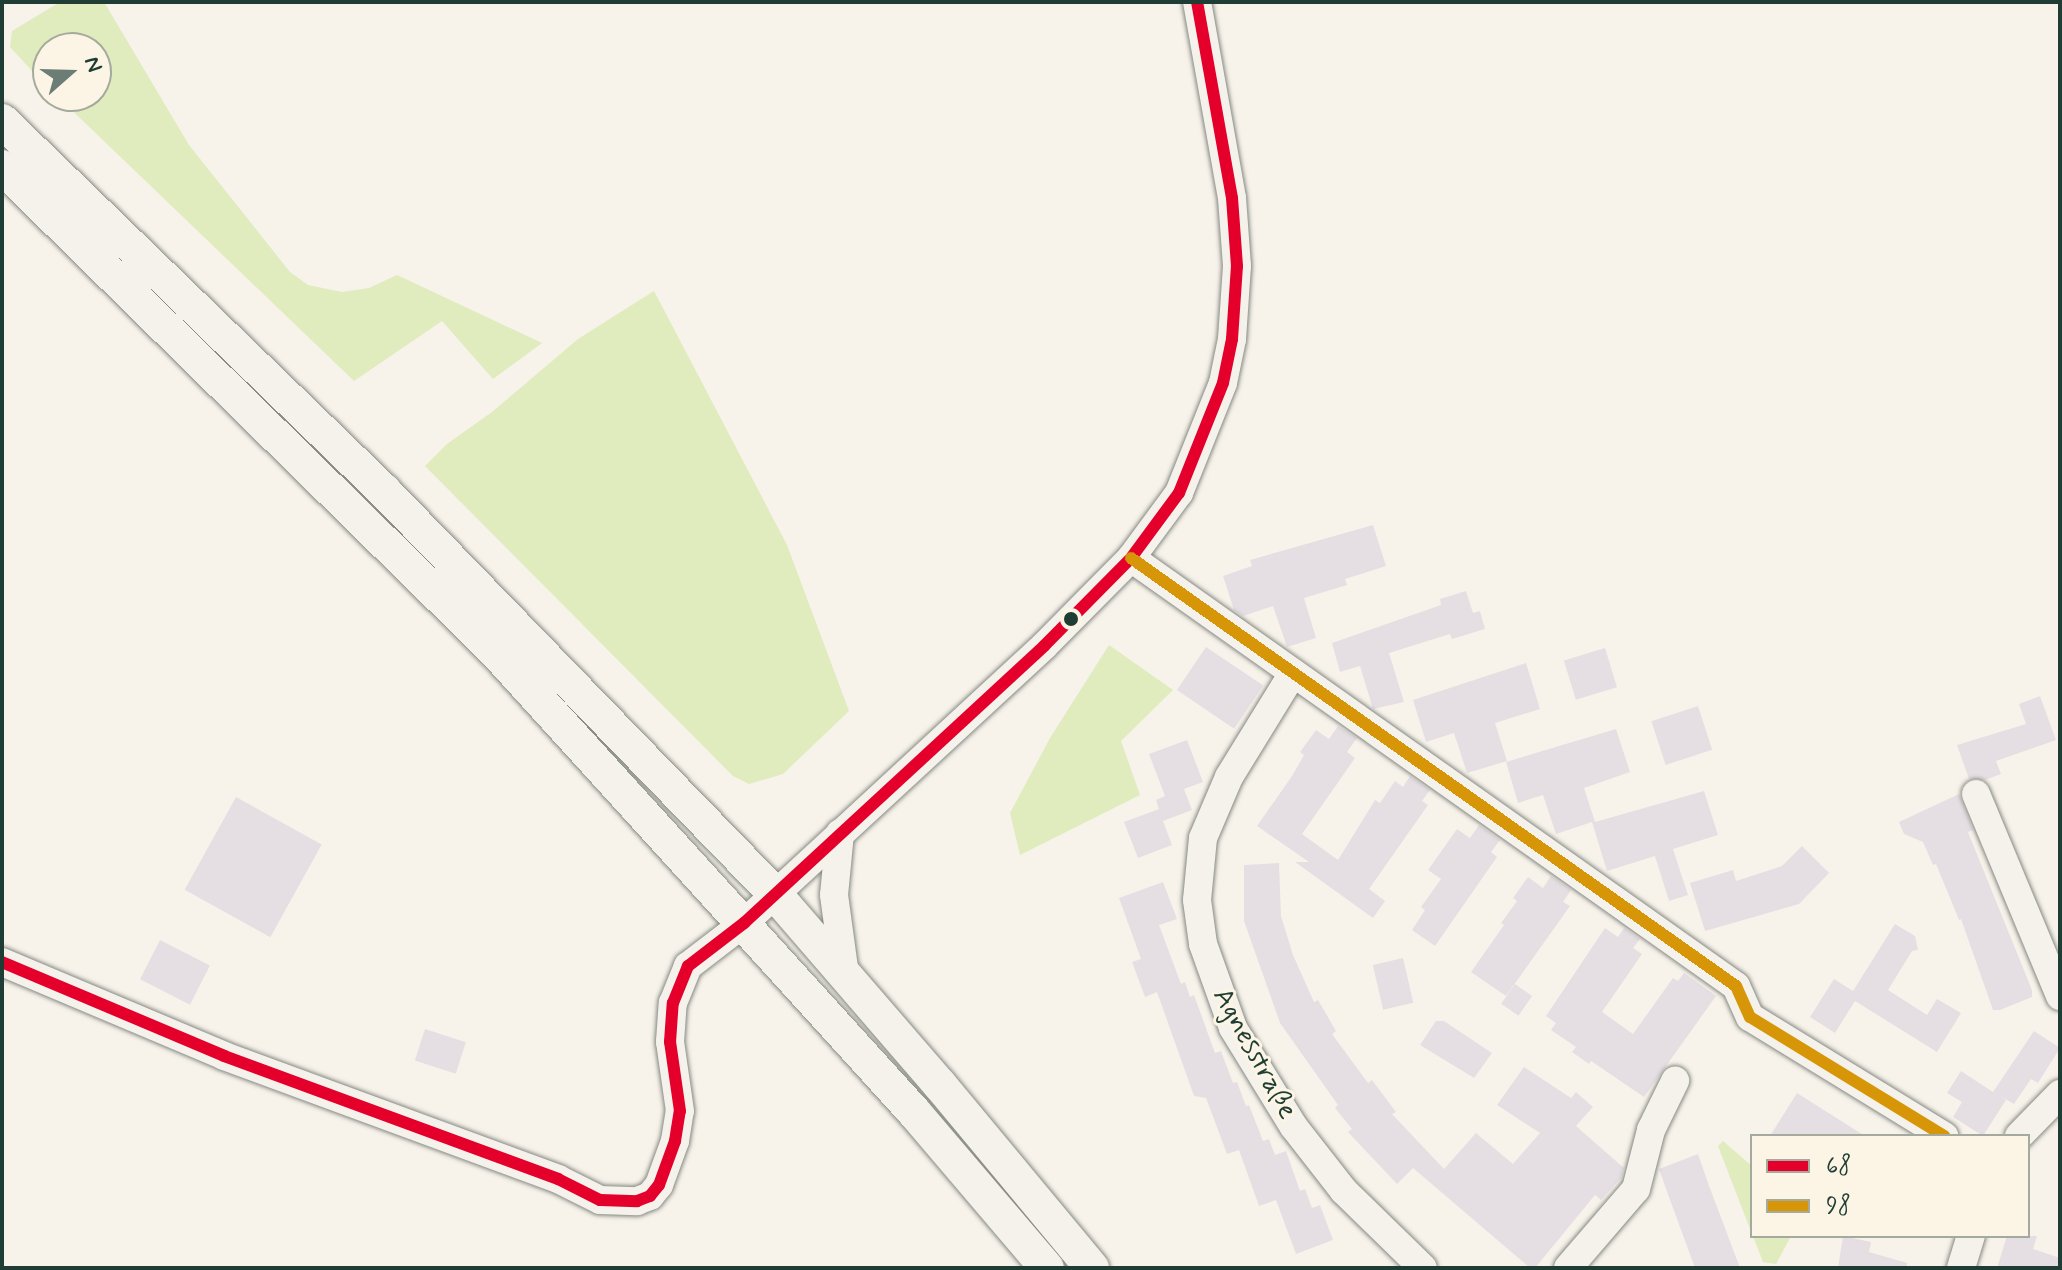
<!DOCTYPE html>
<html>
<head>
<meta charset="utf-8">
<style>
	body { margin:0 }
	#map { position:relative; width:2062px; height:1270px; overflow:hidden; background:#f7f3ea; font-family:Mynerve,sans-serif }
	div>[style] { position:absolute }
	[style*='--x'] { left:calc(var(--x)*1px); top:calc(var(--y)*1px); width:calc(var(--w)*1px); rotate:calc(var(--a)*1deg) }
	.green>* { inset:0; background:#e0ebbe }
	.building>* { inset:0; background:#e5dfe4; transform-origin:0 0 }
	.roads { filter:drop-shadow(0 0 2px #868984) drop-shadow(0 0 2px #868984) }
	.minor>* { height:28px; margin:-14px; padding:0 14px; transform-origin:14px; border-radius:14px; background:#f5f2ec }
	.major>* { height:34px; margin:-17px; padding:0 17px; transform-origin:17px; border-radius:17px; background:#f5f2ec }
	.bus-1>* { height:12px; margin:-6px; padding:0 6px; transform-origin:6px; border-radius:6px; background:#e4002b }
	.bus-2>* { height:12px; margin:-6px; padding:0 6px; transform-origin:6px; border-radius:6px; background:#d79608 }
	.dots>* { width:22px; height:22px; translate:-50% -50%; box-sizing:border-box; border:4px solid #fcf5e5; border-radius:50% }
	span { translate:-50% -50%; white-space:nowrap; text-align:center; line-height:1.15; -webkit-text-stroke:6px #fcf5e5; paint-order:stroke }
	.street-label { font-size:28px; color:#1f3d34 }
	.frame { position:absolute; inset:0; border:4px solid #1f3d34; pointer-events:none }
	.legend { position:absolute; left:1750px; top:1134px; width:280px; height:104px; box-sizing:border-box; background:#fcf5e5; border:2px solid #a4ab9e; margin:0; padding:10px 14px; list-style:none; font-size:24px; color:#1f3d34 }
	.legend li { display:flex; align-items:center; gap:16px; height:40px }
	.legend b { width:40px; border:2px solid #a4ab9e }
	.north { position:absolute; left:32px; top:32px; width:80px; height:80px; box-sizing:border-box; background:#fcf5e5; border:2px solid #a4ab9e; border-radius:50%; rotate:70deg; font-size:22px; font-weight:700; line-height:32px; text-align:center; color:#1f3d34 }
	.north::after { content:''; display:block; margin:auto; width:28px; height:36px; background:#6b7d74; clip-path:polygon(50% 0,100% 100%,50% 72%,0 100%) }
</style>
</head>
<body>
<div id="map">
	<div class="green">
		<i style="clip-path:polygon(60px 2px,104px 2px,189px 145px,290px 272px,308px 285px,342px 292px,369px 288px,397px 275px,542px 343px,493px 379px,442px 321px,354px 381px,57px 96px,96px 96px,96px 48px,48px 48px,48px 88px,10px 47px,12px 31px)"></i>
		<i style="clip-path:polygon(654px 291px,787px 545px,849px 711px,783px 774px,749px 784px,733px 776px,425px 466px,447px 444px,492px 412px,578px 339px)"></i>
		<i style="clip-path:polygon(1109px 645px,1173px 690px,1121px 741px,1140px 795px,1020px 855px,1010px 813px,1050px 738px)"></i>
		<i style="clip-path:polygon(1723px 1141px,1752px 1166px,1752px 1234px,1718px 1146px)"></i>
		<i style="clip-path:polygon(1753px 1236px,1791px 1236px,1776px 1264px,1763px 1262px)"></i>
	</div>
	<div class="building">
		<i style="clip-path:polygon(1373px 525px,1386px 566px,1345px 579px,1347px 585px,1304px 598px,1316px 638px,1287px 647px,1273px 606px,1243px 616px,1234px 610px,1223px 576px,1252px 566px,1250px 560px)"></i>
		<i style="clip-path:polygon(1466px 591px,1473px 613px,1480px 611px,1485px 629px,1452px 639px,1450px 634px,1389px 653px,1404px 702px,1373px 709px,1360px 666px,1340px 672px,1332px 643px,1441px 605px,1440px 599px)"></i>
		<i style="left:1206px;top:647px;width:69px;height:52px;rotate:34deg"></i>
		<i style="left:1605px;top:648px;width:41px;height:43px;rotate:73deg"></i>
		<i style="clip-path:polygon(1526px 663px,1540px 709px,1495px 723px,1507px 761px,1467px 773px,1454px 733px,1426px 742px,1413px 700px)"></i>
		<i style="clip-path:polygon(2040px 696px,2056px 740px,1996px 761px,2001px 774px,1985px 780px,1969px 779px,1957px 745px,2026px 724px,2019px 704px)"></i>
		<i style="left:1698px;top:706px;width:46px;height:49px;rotate:72deg"></i>
		<i style="clip-path:polygon(1338px 726px,1357px 738px,1347px 752px,1355px 758px,1302px 834px,1338px 860px,1375px 800px,1380px 803px,1395px 781px,1403px 787px,1410px 776px,1430px 790px,1422px 801px,1428px 805px,1369px 889px,1385px 901px,1373px 918px,1295px 862px,1309px 862px,1257px 826px,1292px 776px,1304px 755px,1300px 752px,1316px 730px,1329px 739px)"></i>
		<i style="clip-path:polygon(1616px 729px,1630px 772px,1584px 788px,1595px 822px,1704px 791px,1718px 835px,1673px 849px,1688px 895px,1669px 901px,1655px 856px,1607px 871px,1592px 822px,1556px 834px,1543px 795px,1518px 803px,1506px 762px)"></i>
		<i style="clip-path:polygon(1187px 740px,1203px 782px,1184px 789px,1192px 810px,1163px 821px,1172px 845px,1138px 858px,1124px 822px,1159px 809px,1156px 800px,1165px 796px,1149px 754px)"></i>
		<i style="clip-path:polygon(1959px 794px,1973px 830px,1968px 832px,2032px 990px,2032px 997px,2000px 1010px,1993px 1010px,1961px 919px,1959px 920px,1936px 864px,1933px 865px,1923px 842px,1904px 834px,1899px 822px)"></i>
		<i style="left:236px;top:797px;width:98px;height:106px;rotate:29deg"></i>
		<i style="clip-path:polygon(1479px 825px,1500px 840px,1491px 852px,1497px 857px,1435px 946px,1412px 930px,1425px 910px,1421px 907px,1441px 879px,1428px 870px,1457px 829px,1470px 838px)"></i>
		<i style="clip-path:polygon(1802px 846px,1829px 873px,1799px 904px,1705px 931px,1690px 883px,1733px 870px,1736px 881px,1782px 866px)"></i>
		<i style="clip-path:polygon(1279px 863px,1281px 916px,1293px 955px,1314px 1002px,1318px 1000px,1336px 1031px,1332px 1034px,1368px 1083px,1372px 1080px,1396px 1112px,1392px 1114px,1444px 1169px,1476px 1133px,1513px 1164px,1540px 1133px,1497px 1105px,1524px 1067px,1571px 1098px,1576px 1092px,1593px 1107px,1576px 1126px,1624px 1168px,1621px 1178px,1601px 1200px,1595px 1195px,1535px 1268px,1530px 1268px,1413px 1168px,1397px 1184px,1348px 1132px,1352px 1129px,1335px 1108px,1338px 1105px,1280px 1023px,1244px 921px,1244px 865px)"></i>
		<i style="clip-path:polygon(1551px 876px,1571px 890px,1563px 902px,1570px 906px,1506px 996px,1471px 972px,1504px 925px,1501px 923px,1517px 901px,1513px 898px,1528px 877px,1543px 888px)"></i>
		<i style="clip-path:polygon(1163px 882px,1177px 919px,1159px 925px,1181px 984px,1185px 982px,1190px 997px,1194px 995px,1215px 1053px,1221px 1051px,1233px 1083px,1237px 1082px,1246px 1106px,1249px 1105px,1263px 1141px,1269px 1139px,1275px 1155px,1286px 1151px,1300px 1191px,1305px 1189px,1312px 1208px,1320px 1205px,1333px 1240px,1296px 1254px,1276px 1200px,1259px 1206px,1239px 1150px,1227px 1154px,1206px 1098px,1194px 1096px,1157px 992px,1145px 997px,1132px 962px,1141px 959px,1119px 898px)"></i>
		<i style="clip-path:polygon(1895px 924px,1915px 936px,1918px 950px,1912px 951px,1888px 990px,1927px 1015px,1937px 999px,1961px 1013px,1937px 1052px,1855px 1001px,1835px 1033px,1810px 1017px,1834px 979px,1853px 991px)"></i>
		<i style="clip-path:polygon(1605px 928px,1618px 937px,1624px 928px,1640px 939px,1633px 948px,1642px 954px,1602px 1012px,1633px 1034px,1673px 978px,1678px 981px,1684px 973px,1716px 996px,1644px 1097px,1591px 1061px,1589px 1064px,1572px 1052px,1576px 1047px,1551px 1030px,1556px 1023px,1546px 1016px)"></i>
		<i style="left:160px;top:940px;width:56px;height:44px;rotate:27deg"></i>
		<i style="left:1403px;top:958px;width:46px;height:31px;rotate:77deg"></i>
		<i style="left:1515px;top:984px;width:21px;height:24px;rotate:35deg"></i>
		<i style="clip-path:polygon(1436px 1021px,1444px 1021px,1492px 1053px,1474px 1078px,1420px 1045px)"></i>
		<i style="left:425px;top:1029px;width:43px;height:33px;rotate:18deg"></i>
		<i style="clip-path:polygon(2034px 1031px,2060px 1048px,2038px 1083px,2031px 1079px,2014px 1104px,2000px 1096px,2006px 1100px,1983px 1136px,1953px 1117px,1962px 1102px,1947px 1093px,1961px 1071px,1993px 1092px)"></i>
		<i style="clip-path:polygon(1797px 1093px,1865px 1136px,1770px 1136px)"></i>
		<i style="clip-path:polygon(1698px 1154px,1708px 1183px,1740px 1268px,1695px 1268px,1669px 1197px,1659px 1169px)"></i>
		<i style="clip-path:polygon(1843px 1236px,1871px 1242px,1869px 1252px,1907px 1263px,1907px 1268px,1838px 1268px)"></i>
		<i style="clip-path:polygon(2007px 1236px,2037px 1236px,2033px 1249px,2060px 1258px,2060px 1268px,1997px 1268px)"></i>
	</div>
	<div class="roads">
		<div class="minor">
			<i style="--x:1131;--y:558;--w:741;--a:35.28"></i>
			<i style="--x:1736;--y:986;--w:34;--a:66"></i>
			<i style="--x:1750;--y:1017;--w:228;--a:31.5"></i>
			<i style="--x:1293;--y:673;--w:122;--a:121.6"></i>
			<i style="--x:1229;--y:777;--w:66;--a:113.1"></i>
			<i style="--x:1203;--y:838;--w:62;--a:95.5"></i>
			<i style="--x:1197;--y:900;--w:44;--a:82.2"></i>
			<i style="--x:1203;--y:944;--w:89;--a:70.3"></i>
			<i style="--x:1233;--y:1028;--w:116;--a:58.4"></i>
			<i style="--x:1294;--y:1127;--w:81;--a:52"></i>
			<i style="--x:1344;--y:1191;--w:110;--a:44.3"></i>
			<i style="--x:1976;--y:794;--w:219;--a:67.4"></i>
			<i style="--x:840;--y:833;--w:62;--a:95.5"></i>
			<i style="--x:834;--y:895;--w:81;--a:82.2"></i>
			<i style="--x:2;--y:962;--w:241;--a:22.9"></i>
			<i style="--x:224;--y:1056;--w:356;--a:20.2"></i>
			<i style="--x:558;--y:1179;--w:47;--a:26.6"></i>
			<i style="--x:600;--y:1200;--w:37;--a:2"></i>
			<i style="--x:637;--y:1201;--w:14;--a:-21"></i>
			<i style="--x:650;--y:1196;--w:14;--a:-51"></i>
			<i style="--x:659;--y:1185;--w:47;--a:-70"></i>
			<i style="--x:675;--y:1141;--w:30;--a:-81"></i>
			<i style="--x:680;--y:1111;--w:70;--a:-98.2"></i>
			<i style="--x:670;--y:1042;--w:39;--a:-86"></i>
			<i style="--x:673;--y:1003;--w:40;--a:-68"></i>
			<i style="--x:688;--y:966;--w:71;--a:-37.5"></i>
			<i style="--x:744;--y:923;--w:408;--a:-42.7"></i>
			<i style="--x:1044;--y:646;--w:124;--a:-45.3"></i>
			<i style="--x:1131;--y:558;--w:81;--a:-53.6"></i>
			<i style="--x:1179;--y:493;--w:118;--a:-68.2"></i>
			<i style="--x:1223;--y:383;--w:45;--a:-78.4"></i>
			<i style="--x:1232;--y:339;--w:73;--a:-86.1"></i>
			<i style="--x:1237;--y:266;--w:68;--a:-94.2"></i>
			<i style="--x:1232;--y:198;--w:199;--a:-100.1"></i>
			<i style="--x:2019;--y:1136;--w:59;--a:-45.7"></i>
			<i style="--x:1568;--y:1268;--w:104;--a:-49.3"></i>
			<i style="--x:1636;--y:1189;--w:61;--a:-75.7"></i>
			<i style="--x:1651;--y:1130;--w:55;--a:-63.9"></i>
			<i style="--x:1961;--y:1268;--w:34;--a:-73"></i>
		</div>
		<div class="major">
			<i style="--x:2;--y:121;--w:532;--a:44.09"></i>
			<i style="--x:384;--y:491;--w:562;--a:45.87"></i>
			<i style="--x:775;--y:894;--w:252;--a:49.2"></i>
			<i style="--x:940;--y:1085;--w:238;--a:50.3"></i>
			<i style="--x:2;--y:167;--w:691;--a:44.47"></i>
			<i style="--x:495;--y:651;--w:623;--a:47.73"></i>
			<i style="--x:914;--y:1112;--w:205;--a:49.6"></i>
		</div>
	</div>
	<div class="bus-1">
		<i style="--x:2;--y:962;--w:241;--a:22.9"></i>
		<i style="--x:224;--y:1056;--w:356;--a:20.2"></i>
		<i style="--x:558;--y:1179;--w:47;--a:26.6"></i>
		<i style="--x:600;--y:1200;--w:37;--a:2"></i>
		<i style="--x:637;--y:1201;--w:14;--a:-21"></i>
		<i style="--x:650;--y:1196;--w:14;--a:-51"></i>
		<i style="--x:659;--y:1185;--w:47;--a:-70"></i>
		<i style="--x:675;--y:1141;--w:30;--a:-81"></i>
		<i style="--x:680;--y:1111;--w:70;--a:-98.2"></i>
		<i style="--x:670;--y:1042;--w:39;--a:-86"></i>
		<i style="--x:673;--y:1003;--w:40;--a:-68"></i>
		<i style="--x:688;--y:966;--w:71;--a:-37.5"></i>
		<i style="--x:744;--y:923;--w:408;--a:-42.7"></i>
		<i style="--x:1044;--y:646;--w:124;--a:-45.3"></i>
		<i style="--x:1131;--y:558;--w:81;--a:-53.6"></i>
		<i style="--x:1179;--y:493;--w:118;--a:-68.2"></i>
		<i style="--x:1223;--y:383;--w:45;--a:-78.4"></i>
		<i style="--x:1232;--y:339;--w:73;--a:-86.1"></i>
		<i style="--x:1237;--y:266;--w:68;--a:-94.2"></i>
		<i style="--x:1232;--y:198;--w:199;--a:-100.1"></i>
	</div>
	<div class="bus-2">
		<i style="--x:1131;--y:558;--w:741;--a:35.28"></i>
		<i style="--x:1736;--y:986;--w:34;--a:66"></i>
		<i style="--x:1750;--y:1017;--w:228;--a:31.5"></i>
	</div>
	<div class="dots">
		<i style="left:1071px;top:619px;background:#1f3d34"></i>
	</div>
	<div class="street-label">
		<span style="left:1254px;top:1054px;rotate:61deg">Agnesstraße</span>
	</div>
	<div class="frame"></div>
	<ul class="legend">
	<li><b style="height:10px;background:#e4002b"></b>68</li>
	<li><b style="height:10px;background:#d79608"></b>98</li>
	</ul>
	<div class="north">N</div>
</div>
</body>
</html>
